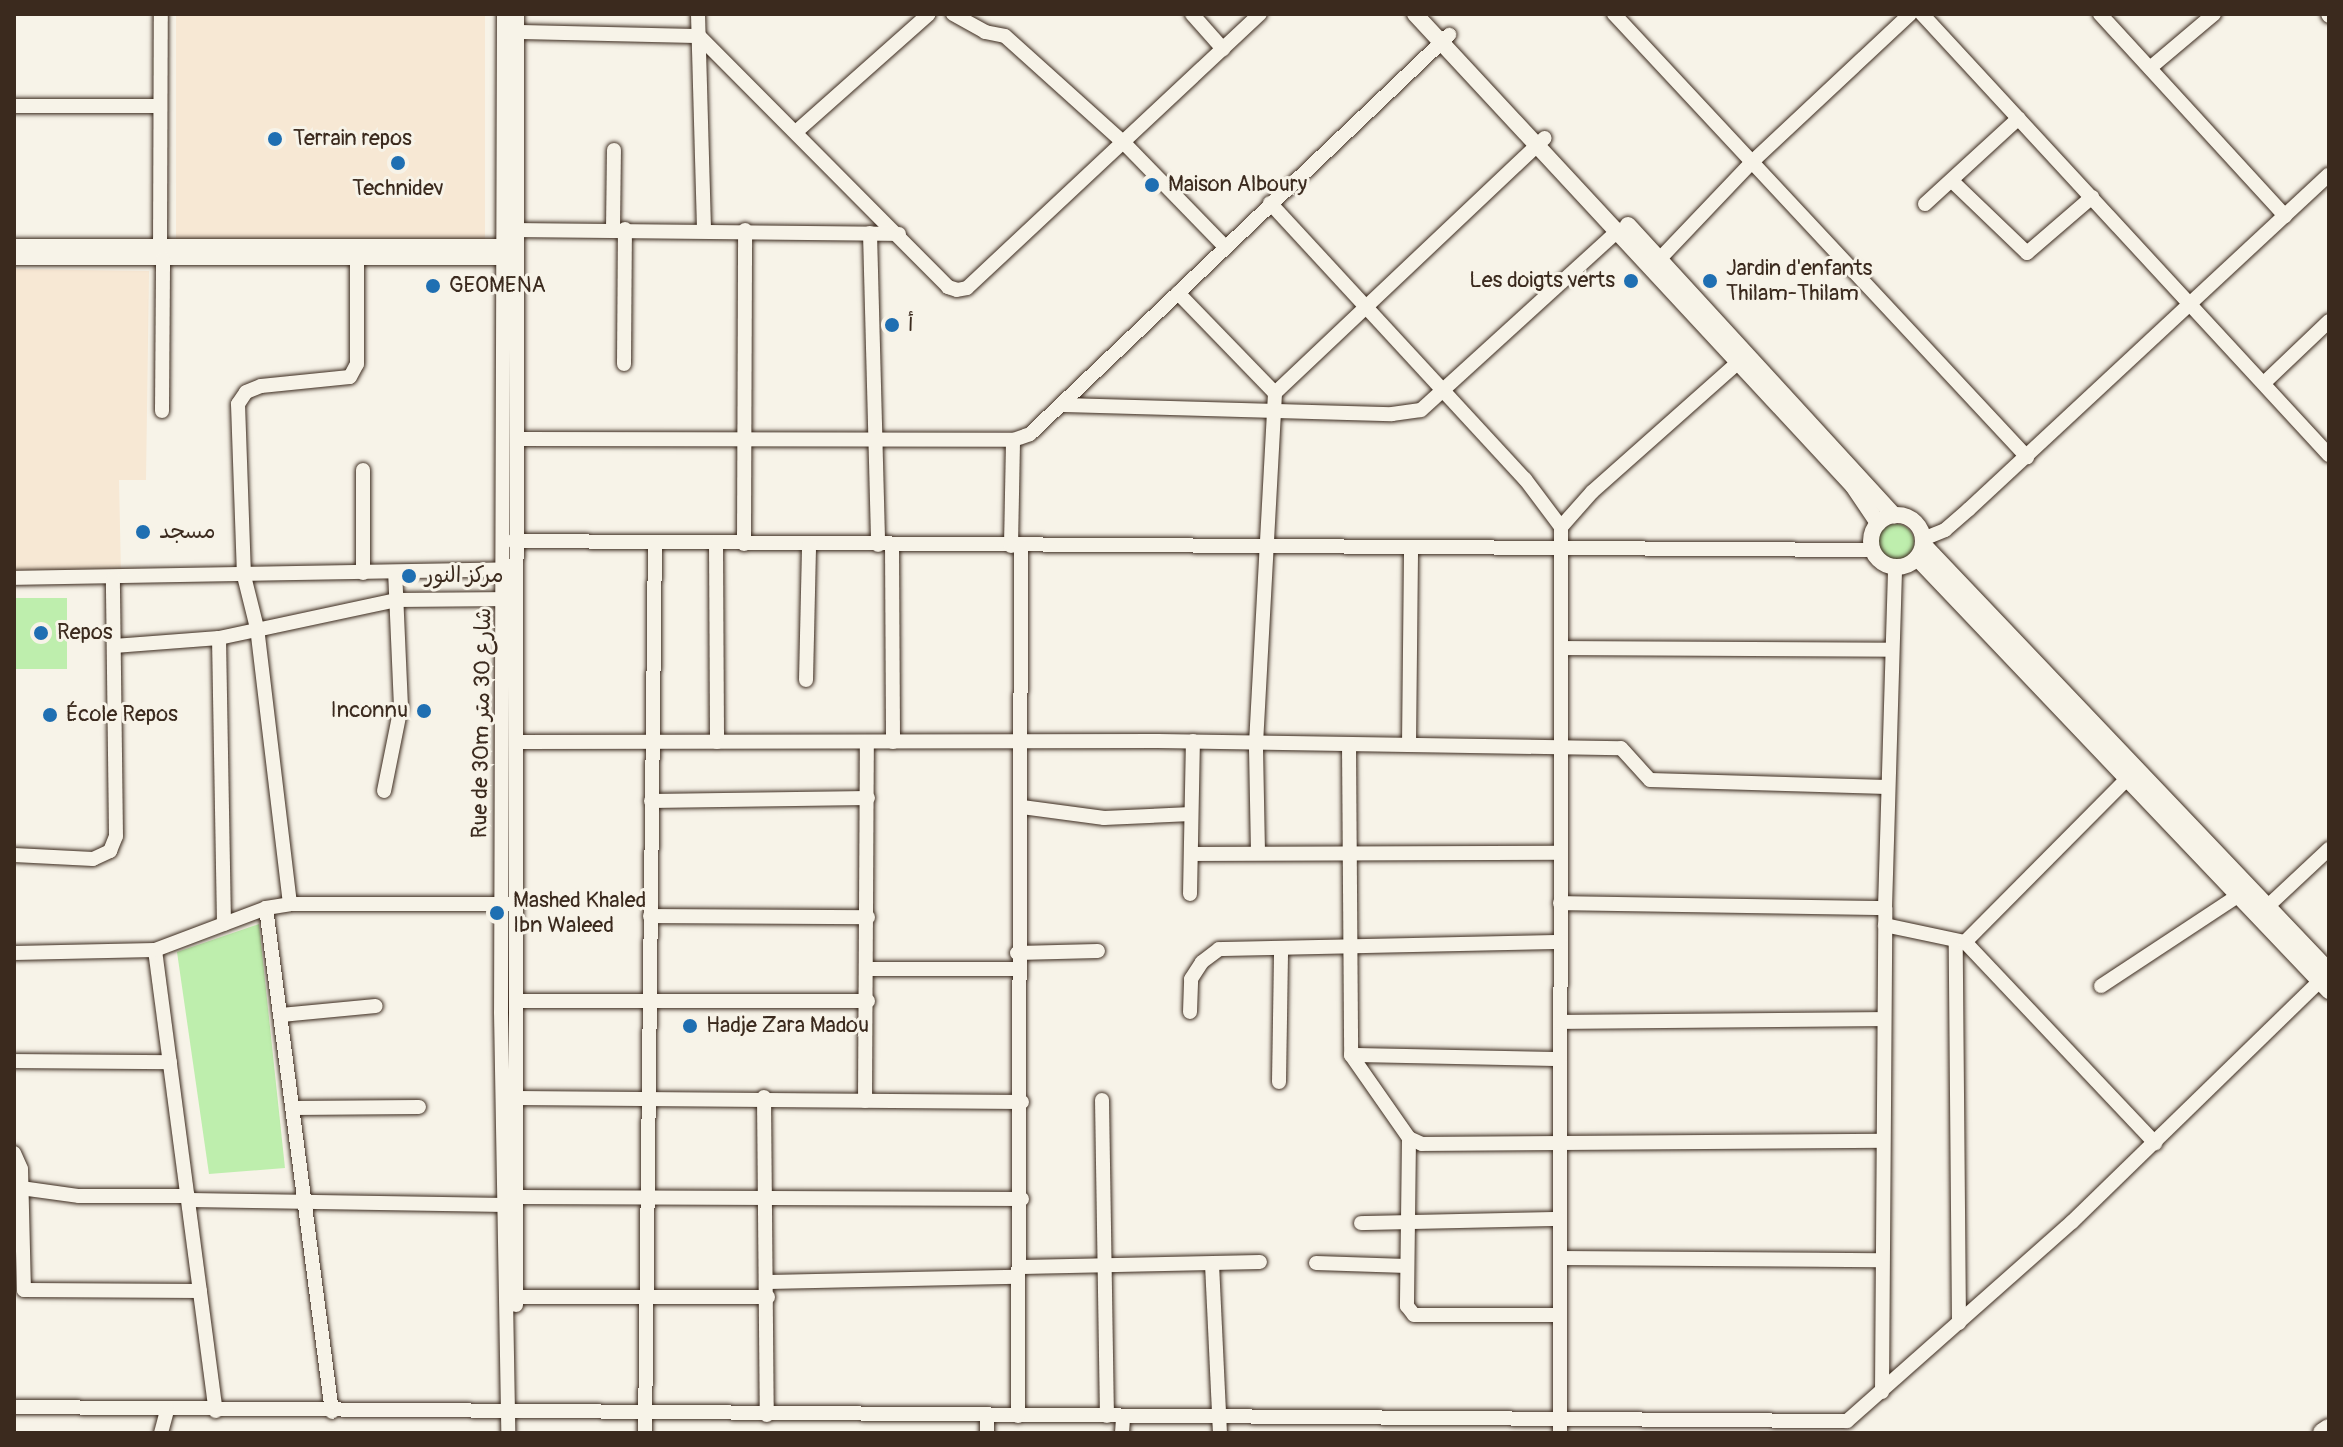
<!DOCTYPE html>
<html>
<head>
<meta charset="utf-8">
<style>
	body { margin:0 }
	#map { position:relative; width:2343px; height:1447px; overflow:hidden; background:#f7f3e8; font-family:Pangolin,"Playpen Sans Arabic",sans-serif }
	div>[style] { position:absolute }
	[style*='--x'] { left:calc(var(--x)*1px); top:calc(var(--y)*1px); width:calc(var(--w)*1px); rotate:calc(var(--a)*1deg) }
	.built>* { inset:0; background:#f7e8d4; transform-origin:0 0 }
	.green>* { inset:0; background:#beeead; transform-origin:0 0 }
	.round { border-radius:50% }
	.roads { filter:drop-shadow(0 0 2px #3b2a1e) drop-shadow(0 0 2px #3b2a1e) }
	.minor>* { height:14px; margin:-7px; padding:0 7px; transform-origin:7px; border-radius:7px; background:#f7f3e8 }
	.major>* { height:16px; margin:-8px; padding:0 8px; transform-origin:8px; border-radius:8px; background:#f7f3e8 }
	.major>.ring { margin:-8px; padding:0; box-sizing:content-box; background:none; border:16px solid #f7f3e8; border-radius:50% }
	.highway>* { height:20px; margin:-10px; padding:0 10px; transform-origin:10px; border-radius:10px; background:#f7f3e8 }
	.dots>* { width:22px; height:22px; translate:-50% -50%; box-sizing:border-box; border:4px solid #f7f3e8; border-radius:50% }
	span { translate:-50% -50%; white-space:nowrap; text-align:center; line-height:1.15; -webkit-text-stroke:6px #f7f3e8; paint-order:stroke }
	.poi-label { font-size:22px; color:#3b2a1e }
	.left { translate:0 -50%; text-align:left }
	.right { translate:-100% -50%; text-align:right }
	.street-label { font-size:22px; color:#3b2a1e }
	.frame { position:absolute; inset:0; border:16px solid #3b2a1e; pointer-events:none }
</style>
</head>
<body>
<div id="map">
	<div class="built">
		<i style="left:176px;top:14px;width:309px;height:226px"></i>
		<i style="clip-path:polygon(14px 269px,149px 271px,146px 480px,119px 480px,121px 573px,14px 571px)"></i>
	</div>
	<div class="green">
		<i class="round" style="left:1878px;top:524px;width:36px;height:36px"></i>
		<i style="left:14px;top:598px;width:53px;height:71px"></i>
		<i style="clip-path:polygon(259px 924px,285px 1168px,209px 1174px,177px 952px)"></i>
	</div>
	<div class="roads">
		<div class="minor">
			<i style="--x:504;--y:14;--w:998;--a:90.17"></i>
			<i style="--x:501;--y:1012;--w:421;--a:89"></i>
			<i style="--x:698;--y:14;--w:217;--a:88.4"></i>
			<i style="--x:953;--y:14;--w:37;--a:29"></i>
			<i style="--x:985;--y:32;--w:20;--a:11"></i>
			<i style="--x:1005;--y:36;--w:160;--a:42"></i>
			<i style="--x:1124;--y:143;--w:145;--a:45.8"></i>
			<i style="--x:1192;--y:14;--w:47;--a:48.5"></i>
			<i style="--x:1614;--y:14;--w:606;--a:47.01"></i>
			<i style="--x:1922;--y:14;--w:600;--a:47.3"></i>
			<i style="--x:2100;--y:14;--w:274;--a:47.5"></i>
			<i style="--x:2328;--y:14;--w:2;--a:63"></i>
			<i style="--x:517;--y:32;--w:182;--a:1.3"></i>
			<i style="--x:699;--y:36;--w:354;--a:45.2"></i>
			<i style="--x:948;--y:287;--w:9;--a:18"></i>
			<i style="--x:957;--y:290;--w:10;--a:-11"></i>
			<i style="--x:967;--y:288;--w:401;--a:-43.1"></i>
			<i style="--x:2150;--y:68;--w:84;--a:-40.2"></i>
			<i style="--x:14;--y:106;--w:146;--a:0"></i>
			<i style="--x:797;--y:131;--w:176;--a:-41.6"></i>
			<i style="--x:1952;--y:181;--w:104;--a:43.8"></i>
			<i style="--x:2027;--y:253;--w:86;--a:-40.7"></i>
			<i style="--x:1270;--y:203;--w:376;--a:47.3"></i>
			<i style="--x:1525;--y:479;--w:60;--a:53.1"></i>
			<i style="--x:1561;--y:527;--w:906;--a:90.06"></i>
			<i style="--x:1925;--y:204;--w:127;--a:-42.5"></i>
			<i style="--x:613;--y:229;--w:79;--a:-89.3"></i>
			<i style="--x:519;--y:230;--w:380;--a:0.6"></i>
			<i style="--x:870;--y:233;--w:312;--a:88.5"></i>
			<i style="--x:14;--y:246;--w:500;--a:0"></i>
			<i style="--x:160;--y:246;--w:232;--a:-89.8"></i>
			<i style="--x:14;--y:258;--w:500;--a:0"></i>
			<i style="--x:1652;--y:267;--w:146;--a:-46.4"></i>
			<i style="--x:1753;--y:161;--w:215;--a:-43.1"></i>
			<i style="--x:1178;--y:293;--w:139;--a:45.9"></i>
			<i style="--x:624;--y:364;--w:135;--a:-89.6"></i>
			<i style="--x:2264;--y:383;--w:90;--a:-43.6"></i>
			<i style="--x:1064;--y:405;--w:328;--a:1.6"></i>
			<i style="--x:1392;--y:414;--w:29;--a:-8"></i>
			<i style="--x:1421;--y:410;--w:268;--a:-42.3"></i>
			<i style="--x:162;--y:411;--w:152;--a:-89.6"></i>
			<i style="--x:519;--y:439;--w:494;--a:0.1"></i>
			<i style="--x:1013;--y:440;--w:18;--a:-19"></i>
			<i style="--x:1030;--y:434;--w:579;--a:-43.6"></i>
			<i style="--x:1561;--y:527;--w:47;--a:-48.5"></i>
			<i style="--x:1592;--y:492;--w:205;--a:-41.6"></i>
			<i style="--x:1923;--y:539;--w:24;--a:-22"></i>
			<i style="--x:1945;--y:530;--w:32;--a:-41"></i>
			<i style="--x:1969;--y:509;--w:491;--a:-42.9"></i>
			<i style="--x:513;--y:541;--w:1360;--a:0.38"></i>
			<i style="--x:716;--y:543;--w:199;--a:89.7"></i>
			<i style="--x:744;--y:544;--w:314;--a:-89.8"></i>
			<i style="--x:892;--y:545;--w:197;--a:89.7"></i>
			<i style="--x:1011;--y:546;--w:106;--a:-88.9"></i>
			<i style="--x:363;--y:573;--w:103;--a:-90"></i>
			<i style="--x:14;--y:578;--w:492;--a:-1"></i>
			<i style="--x:219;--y:638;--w:286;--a:89"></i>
			<i style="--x:114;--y:646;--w:105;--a:-4.4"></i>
			<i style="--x:219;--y:638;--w:181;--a:-12.1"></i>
			<i style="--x:396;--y:600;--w:117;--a:-0.5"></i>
			<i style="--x:1561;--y:648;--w:330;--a:0.3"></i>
			<i style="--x:806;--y:680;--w:136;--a:-88.7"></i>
			<i style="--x:518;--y:742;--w:640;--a:-0.09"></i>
			<i style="--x:1158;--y:741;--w:463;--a:0.9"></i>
			<i style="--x:1621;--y:748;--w:43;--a:47.8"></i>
			<i style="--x:1650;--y:780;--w:237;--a:1.7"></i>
			<i style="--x:1349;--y:745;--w:310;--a:89.6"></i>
			<i style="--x:1351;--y:1055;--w:101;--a:55.1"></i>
			<i style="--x:1409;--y:1138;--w:14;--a:25"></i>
			<i style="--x:1422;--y:1144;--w:459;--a:-0.4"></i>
			<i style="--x:1409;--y:745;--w:198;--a:-89.4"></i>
			<i style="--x:384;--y:791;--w:86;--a:-78.6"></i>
			<i style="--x:401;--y:707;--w:135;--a:-92.5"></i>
			<i style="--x:651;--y:801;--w:217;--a:-0.8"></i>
			<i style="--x:1022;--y:807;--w:83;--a:7.6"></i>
			<i style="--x:1104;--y:818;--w:87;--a:-2.6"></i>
			<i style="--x:1258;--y:852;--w:108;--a:-91.1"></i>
			<i style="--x:1256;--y:744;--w:352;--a:-86.9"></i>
			<i style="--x:1275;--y:393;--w:371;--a:-43.4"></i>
			<i style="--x:1191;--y:854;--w:369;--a:-0.2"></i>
			<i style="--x:14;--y:855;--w:79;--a:2.9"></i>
			<i style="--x:93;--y:859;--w:19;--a:-25"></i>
			<i style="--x:110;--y:851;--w:16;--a:-68"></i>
			<i style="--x:116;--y:836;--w:257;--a:-90.7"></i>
			<i style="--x:1190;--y:894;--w:153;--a:-88.9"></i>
			<i style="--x:1560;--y:903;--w:325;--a:0.9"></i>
			<i style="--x:290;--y:904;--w:278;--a:-96.8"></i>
			<i style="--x:257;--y:628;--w:54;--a:-104"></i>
			<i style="--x:244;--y:576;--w:172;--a:-92"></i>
			<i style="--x:238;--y:404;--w:14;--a:-56"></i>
			<i style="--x:246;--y:392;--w:16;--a:-22"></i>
			<i style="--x:261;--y:386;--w:89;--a:-5.8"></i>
			<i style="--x:350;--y:377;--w:15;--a:-62"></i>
			<i style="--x:357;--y:364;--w:106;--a:-90"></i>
			<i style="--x:2270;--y:904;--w:81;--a:-43"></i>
			<i style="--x:266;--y:908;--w:508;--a:82.54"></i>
			<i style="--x:650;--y:916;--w:218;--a:0.3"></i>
			<i style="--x:1885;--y:925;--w:82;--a:12"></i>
			<i style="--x:1965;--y:942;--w:277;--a:46.6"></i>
			<i style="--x:155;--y:950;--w:465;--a:82.5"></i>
			<i style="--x:14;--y:953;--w:141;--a:-1.2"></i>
			<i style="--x:155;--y:950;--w:119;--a:-20.7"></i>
			<i style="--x:266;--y:908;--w:24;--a:-9"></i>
			<i style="--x:290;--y:904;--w:220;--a:0"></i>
			<i style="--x:1017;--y:953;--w:81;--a:-1.4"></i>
			<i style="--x:867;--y:969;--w:150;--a:0"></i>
			<i style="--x:2101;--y:986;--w:165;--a:-33.4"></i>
			<i style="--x:517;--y:1001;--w:351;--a:0"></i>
			<i style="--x:1190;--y:1012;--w:33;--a:-88"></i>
			<i style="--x:1191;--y:979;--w:20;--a:-57"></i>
			<i style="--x:1202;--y:962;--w:21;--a:-37"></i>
			<i style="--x:1219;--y:949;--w:341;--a:-1.2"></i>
			<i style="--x:281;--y:1015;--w:95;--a:-5.4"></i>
			<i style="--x:1560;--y:1022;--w:324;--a:-0.5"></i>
			<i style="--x:1351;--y:1055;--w:209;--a:1.1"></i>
			<i style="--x:14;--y:1061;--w:156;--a:0.4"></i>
			<i style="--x:1279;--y:1082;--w:132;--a:-89.1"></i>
			<i style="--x:764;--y:1097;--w:318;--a:89.5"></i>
			<i style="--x:516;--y:1098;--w:506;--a:0.45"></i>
			<i style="--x:1102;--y:1100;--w:316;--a:89.1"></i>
			<i style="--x:865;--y:1101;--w:359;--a:-89.7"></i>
			<i style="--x:293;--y:1108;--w:126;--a:-0.5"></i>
			<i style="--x:1409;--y:1138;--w:168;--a:90.7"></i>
			<i style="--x:1407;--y:1306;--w:11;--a:52"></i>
			<i style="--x:1414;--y:1315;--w:145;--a:0"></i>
			<i style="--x:14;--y:1153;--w:17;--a:66"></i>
			<i style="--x:21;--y:1169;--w:121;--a:88.6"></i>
			<i style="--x:24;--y:1290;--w:176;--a:0.3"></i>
			<i style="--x:21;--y:1188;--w:59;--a:7.9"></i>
			<i style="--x:79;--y:1196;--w:109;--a:0"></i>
			<i style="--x:517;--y:1197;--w:505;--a:0.23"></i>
			<i style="--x:189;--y:1200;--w:317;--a:0.9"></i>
			<i style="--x:1361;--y:1223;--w:197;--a:-1.2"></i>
			<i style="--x:1560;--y:1258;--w:319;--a:0.4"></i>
			<i style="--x:1316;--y:1263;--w:91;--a:1.9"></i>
			<i style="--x:1212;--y:1264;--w:169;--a:87.3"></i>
			<i style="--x:1022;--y:1267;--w:238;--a:-1.2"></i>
			<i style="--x:768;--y:1282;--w:249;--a:-1.2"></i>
			<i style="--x:516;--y:1297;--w:252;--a:0"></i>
			<i style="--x:516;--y:1305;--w:1291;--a:-89.96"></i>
			<i style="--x:1959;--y:1323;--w:379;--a:-90.5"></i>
			<i style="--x:1956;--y:944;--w:9;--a:-13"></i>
			<i style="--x:1965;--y:942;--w:240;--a:-45.2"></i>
			<i style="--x:1882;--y:1392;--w:484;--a:-89.6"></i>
			<i style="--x:1885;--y:908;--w:341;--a:-88.3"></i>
			<i style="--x:14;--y:1407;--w:1833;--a:0.44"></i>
			<i style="--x:1847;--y:1421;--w:300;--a:-41.5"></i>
			<i style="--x:2072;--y:1222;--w:354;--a:-44.2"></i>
			<i style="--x:1018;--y:1416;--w:870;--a:-89.8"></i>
			<i style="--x:161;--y:1433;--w:24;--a:-75"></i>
			<i style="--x:645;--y:1433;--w:890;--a:-89.36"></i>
			<i style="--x:987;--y:1433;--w:17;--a:-90"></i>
			<i style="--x:1122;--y:1433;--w:16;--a:-86"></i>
		</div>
		<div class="major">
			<i style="--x:1415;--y:14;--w:644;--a:47.14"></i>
			<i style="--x:1853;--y:486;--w:45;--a:56"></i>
			<i style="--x:1628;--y:225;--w:394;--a:47.5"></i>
			<i class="ring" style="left:1871px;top:515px;width:36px;height:36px"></i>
			<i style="--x:1923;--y:544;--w:589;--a:46.44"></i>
			<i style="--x:1917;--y:558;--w:598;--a:46.42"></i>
		</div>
		<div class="highway">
			<i style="--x:2323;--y:1433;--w:7;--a:-34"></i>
		</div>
	</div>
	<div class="dots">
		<i style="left:275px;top:139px;background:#1f6fb2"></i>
		<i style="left:398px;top:163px;background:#1f6fb2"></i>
		<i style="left:1152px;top:185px;background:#1f6fb2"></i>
		<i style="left:1631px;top:281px;background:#1f6fb2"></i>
		<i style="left:1710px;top:281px;background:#1f6fb2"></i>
		<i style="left:433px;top:286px;background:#1f6fb2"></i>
		<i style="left:892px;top:325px;background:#1f6fb2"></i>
		<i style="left:143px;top:532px;background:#1f6fb2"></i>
		<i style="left:409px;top:576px;background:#1f6fb2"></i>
		<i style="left:41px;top:633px;background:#1f6fb2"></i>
		<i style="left:424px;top:711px;background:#1f6fb2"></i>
		<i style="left:50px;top:715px;background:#1f6fb2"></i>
		<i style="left:497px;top:913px;background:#1f6fb2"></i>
		<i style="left:690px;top:1026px;background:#1f6fb2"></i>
	</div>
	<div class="poi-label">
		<span class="left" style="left:293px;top:139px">Terrain repos</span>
		<span class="left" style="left:1168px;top:185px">Maison Alboury</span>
		<span style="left:398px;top:189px">Technidev</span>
		<span class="left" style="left:1726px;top:281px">Jardin d'enfants<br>Thilam-Thilam</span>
		<span class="right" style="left:1615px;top:281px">Les doigts verts</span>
		<span class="left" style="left:449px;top:286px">GEOMENA</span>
		<span class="left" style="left:908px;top:325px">أ</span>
		<span class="left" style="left:159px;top:532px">مسجد</span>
		<span class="left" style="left:425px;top:576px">مركز النور</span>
		<span class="left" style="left:57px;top:633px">Repos</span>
		<span class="right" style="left:408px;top:711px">Inconnu</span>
		<span class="left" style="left:66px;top:715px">École Repos</span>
		<span class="left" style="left:513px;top:913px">Mashed Khaled<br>Ibn Waleed</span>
		<span class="left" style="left:706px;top:1026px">Hadje Zara Madou</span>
	</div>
	<div class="street-label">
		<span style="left:482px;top:723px;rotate:-89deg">Rue de 30m شارع 30 متر</span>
	</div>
	<div class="frame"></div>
</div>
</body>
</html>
